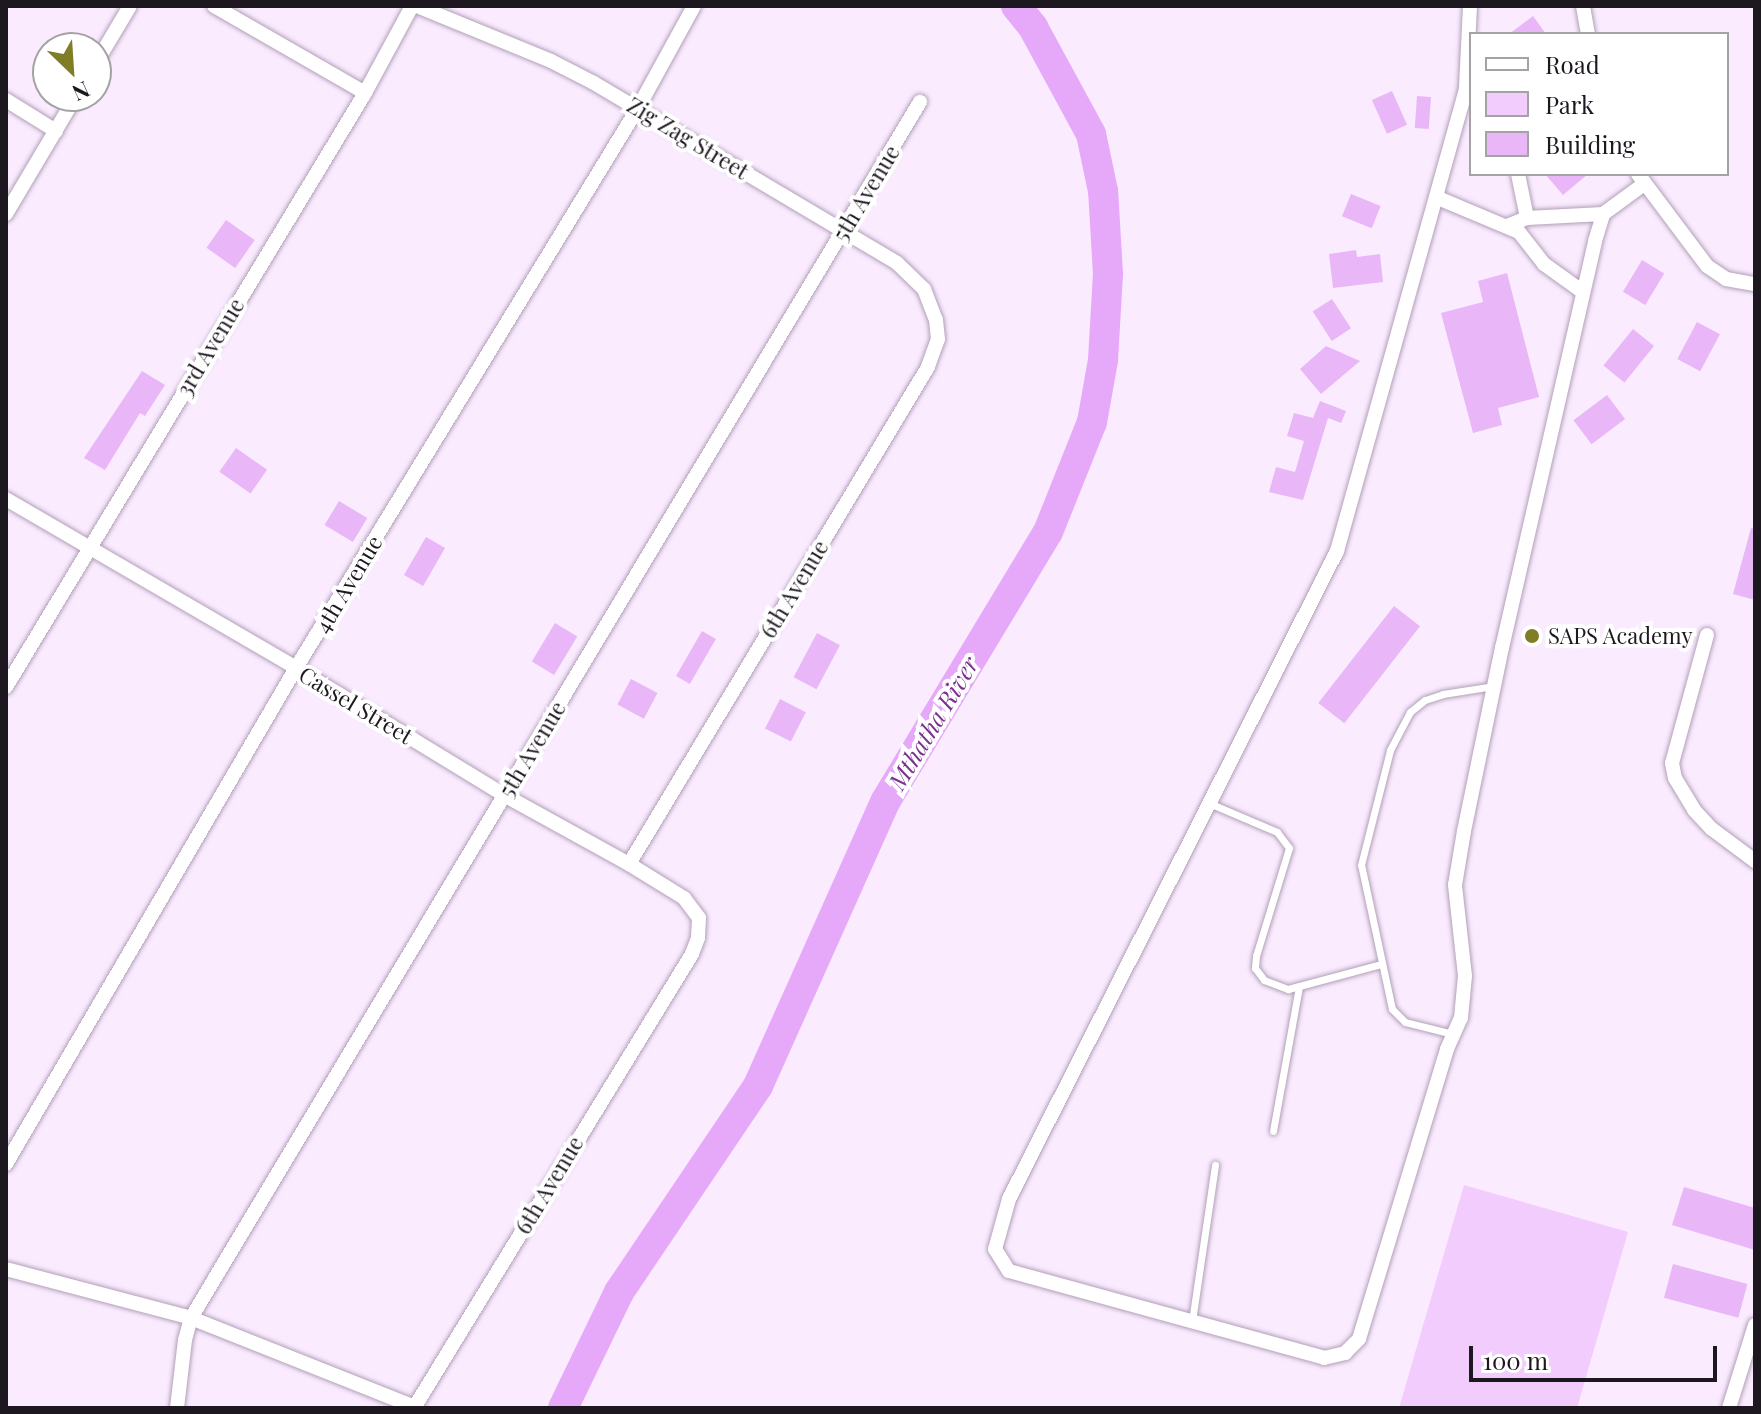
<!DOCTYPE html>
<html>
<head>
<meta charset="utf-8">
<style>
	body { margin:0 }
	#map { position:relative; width:1761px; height:1414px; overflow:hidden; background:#faebff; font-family:"Playfair Display",serif }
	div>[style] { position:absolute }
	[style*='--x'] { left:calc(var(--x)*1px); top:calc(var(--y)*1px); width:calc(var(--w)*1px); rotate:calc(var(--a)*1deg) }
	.green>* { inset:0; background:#f2ccfd }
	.river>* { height:30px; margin:-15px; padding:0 15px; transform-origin:15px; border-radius:15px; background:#e6a8f9 }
	.building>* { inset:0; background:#e9b7f8; transform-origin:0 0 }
	.roads { filter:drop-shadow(0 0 2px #b2a0b7) drop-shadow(0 0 2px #b2a0b7) }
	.lane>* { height:7px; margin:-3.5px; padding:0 3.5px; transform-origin:3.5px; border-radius:3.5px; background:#fff }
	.street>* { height:14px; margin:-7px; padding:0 7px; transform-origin:7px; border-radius:7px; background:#fff }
	.dots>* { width:22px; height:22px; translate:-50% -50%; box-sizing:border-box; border:4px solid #fff; border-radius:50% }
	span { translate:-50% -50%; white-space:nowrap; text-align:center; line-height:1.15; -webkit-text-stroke:8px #fff; paint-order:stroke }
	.street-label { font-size:22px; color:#1d171f }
	.poi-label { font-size:22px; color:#1d171f }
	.left { translate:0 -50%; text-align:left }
	.water-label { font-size:24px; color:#7a318f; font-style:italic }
	.frame { position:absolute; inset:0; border:8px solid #1d171f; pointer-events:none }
	.legend { position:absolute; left:1469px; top:32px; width:260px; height:144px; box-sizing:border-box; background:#fff; border:2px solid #a5a2a5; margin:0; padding:10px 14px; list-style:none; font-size:24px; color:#1d171f }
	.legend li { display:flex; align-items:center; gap:16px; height:40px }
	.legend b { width:40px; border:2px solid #a5a2a5 }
	.north { position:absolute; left:32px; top:32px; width:80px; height:80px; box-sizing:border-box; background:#fff; border:2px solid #a5a2a5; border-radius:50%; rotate:155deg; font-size:22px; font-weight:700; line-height:32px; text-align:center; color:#1d171f }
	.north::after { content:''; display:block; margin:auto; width:28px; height:36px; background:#7f7d25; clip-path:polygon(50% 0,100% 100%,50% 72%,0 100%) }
	.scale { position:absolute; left:1469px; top:1346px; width:248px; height:36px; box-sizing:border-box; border:4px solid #1d171f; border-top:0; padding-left:10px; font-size:24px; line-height:28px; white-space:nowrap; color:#1d171f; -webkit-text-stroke:6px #fff; paint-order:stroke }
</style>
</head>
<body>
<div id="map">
	<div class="green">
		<i style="clip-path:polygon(1464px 1185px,1628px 1232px,1577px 1408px,1399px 1408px)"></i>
	</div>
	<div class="river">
		<i style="--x:563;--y:1408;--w:129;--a:-64.2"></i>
		<i style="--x:619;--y:1292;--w:249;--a:-56"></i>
		<i style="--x:758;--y:1086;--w:311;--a:-65.9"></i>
		<i style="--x:885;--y:802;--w:315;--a:-58.9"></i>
		<i style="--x:1048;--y:532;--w:118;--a:-68.2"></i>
		<i style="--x:1092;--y:422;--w:63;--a:-79.9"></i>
		<i style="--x:1103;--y:360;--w:86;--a:-86.7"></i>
		<i style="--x:1108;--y:274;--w:83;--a:-93.4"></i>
		<i style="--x:1103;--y:191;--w:58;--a:-101.9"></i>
		<i style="--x:1091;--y:134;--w:122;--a:-118.5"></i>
		<i style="--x:1033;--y:27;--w:27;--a:-129"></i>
	</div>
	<div class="building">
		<i style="clip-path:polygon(1533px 16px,1546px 34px,1509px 34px)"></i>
		<i style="left:1392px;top:91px;width:37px;height:22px;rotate:66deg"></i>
		<i style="left:1417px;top:96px;width:14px;height:32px;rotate:4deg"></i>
		<i style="clip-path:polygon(1545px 174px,1588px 174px,1563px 195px)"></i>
		<i style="left:1351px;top:194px;width:32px;height:24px;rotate:22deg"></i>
		<i style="left:226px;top:220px;width:35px;height:34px;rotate:35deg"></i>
		<i style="clip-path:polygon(1356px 250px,1357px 257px,1380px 254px,1383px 282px,1333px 288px,1329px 254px)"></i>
		<i style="left:1642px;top:260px;width:26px;height:37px;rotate:31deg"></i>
		<i style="clip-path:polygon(1507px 273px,1539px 397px,1498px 408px,1502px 425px,1473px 433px,1441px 313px,1483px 302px,1478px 281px)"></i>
		<i style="left:1332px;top:299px;width:35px;height:23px;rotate:57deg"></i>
		<i style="left:1697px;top:322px;width:26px;height:42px;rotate:28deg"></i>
		<i style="left:1633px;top:329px;width:27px;height:47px;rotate:39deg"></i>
		<i style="clip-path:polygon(1326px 346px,1360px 361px,1321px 394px,1300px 369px)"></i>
		<i style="clip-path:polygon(142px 371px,165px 385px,145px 416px,140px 413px,105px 470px,84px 458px)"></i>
		<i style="left:1607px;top:395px;width:30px;height:42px;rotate:53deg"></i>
		<i style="clip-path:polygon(1320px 401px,1346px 411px,1341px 423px,1328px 418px,1303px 500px,1269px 492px,1276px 467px,1295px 472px,1304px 441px,1287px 436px,1294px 413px,1313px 418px)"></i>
		<i style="left:236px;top:448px;width:38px;height:29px;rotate:35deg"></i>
		<i style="left:339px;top:501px;width:33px;height:28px;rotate:31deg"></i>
		<i style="clip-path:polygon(1751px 528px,1755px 529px,1755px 600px,1733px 594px)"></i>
		<i style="left:426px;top:537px;width:22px;height:44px;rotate:30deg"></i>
		<i style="left:1394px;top:606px;width:33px;height:123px;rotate:38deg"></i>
		<i style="left:555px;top:623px;width:26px;height:45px;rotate:31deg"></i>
		<i style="left:702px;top:631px;width:16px;height:52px;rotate:30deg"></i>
		<i style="left:817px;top:633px;width:26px;height:50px;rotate:28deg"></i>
		<i style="left:631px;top:679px;width:30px;height:29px;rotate:28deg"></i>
		<i style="left:780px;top:699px;width:29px;height:33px;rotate:27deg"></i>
		<i style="clip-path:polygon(1684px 1187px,1755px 1208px,1755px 1250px,1672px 1225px)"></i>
		<i style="left:1673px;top:1264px;width:77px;height:35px;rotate:15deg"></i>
	</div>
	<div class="roads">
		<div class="lane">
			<i style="--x:1209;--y:803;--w:74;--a:23.1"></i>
			<i style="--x:1277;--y:832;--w:20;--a:53"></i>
			<i style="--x:1289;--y:848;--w:113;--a:107"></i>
			<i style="--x:1256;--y:956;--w:12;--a:95"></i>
			<i style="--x:1255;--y:968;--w:15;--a:53"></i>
			<i style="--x:1264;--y:980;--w:26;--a:21"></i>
			<i style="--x:1288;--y:989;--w:96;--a:-15"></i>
			<i style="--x:1453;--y:1034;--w:49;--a:-166"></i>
			<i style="--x:1405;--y:1022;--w:18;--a:-135"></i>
			<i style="--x:1392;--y:1009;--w:147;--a:-102.1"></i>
			<i style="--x:1361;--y:865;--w:119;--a:-75.8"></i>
			<i style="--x:1390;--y:750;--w:43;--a:-62.2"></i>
			<i style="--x:1410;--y:712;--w:19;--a:-39"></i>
			<i style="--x:1425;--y:700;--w:19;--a:-18"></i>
			<i style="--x:1443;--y:694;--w:52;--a:-8.9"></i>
			<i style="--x:1273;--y:1131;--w:147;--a:-79.8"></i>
			<i style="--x:1192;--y:1321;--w:158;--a:-81.6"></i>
		</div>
		<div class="street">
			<i style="--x:214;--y:6;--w:174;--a:29.9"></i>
			<i style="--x:417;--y:6;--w:145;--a:22.3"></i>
			<i style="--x:551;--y:61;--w:48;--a:27.1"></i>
			<i style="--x:594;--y:83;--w:352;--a:30.7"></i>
			<i style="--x:897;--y:263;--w:37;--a:44"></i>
			<i style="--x:924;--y:289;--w:33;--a:69"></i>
			<i style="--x:936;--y:320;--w:19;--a:84"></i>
			<i style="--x:938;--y:339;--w:30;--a:110"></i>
			<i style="--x:928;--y:367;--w:580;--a:121.03"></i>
			<i style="--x:1470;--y:6;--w:83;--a:92.8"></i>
			<i style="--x:1466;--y:89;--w:480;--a:105.6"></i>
			<i style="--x:1337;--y:551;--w:726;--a:116.85"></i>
			<i style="--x:1009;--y:1199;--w:52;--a:105.6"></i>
			<i style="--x:995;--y:1249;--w:26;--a:58"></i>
			<i style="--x:1009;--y:1271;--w:327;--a:15.4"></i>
			<i style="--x:1324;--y:1358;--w:22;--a:-13"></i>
			<i style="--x:1345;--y:1353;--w:20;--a:-45"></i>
			<i style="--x:1359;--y:1339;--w:303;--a:-73.1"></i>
			<i style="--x:1447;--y:1049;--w:34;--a:-66"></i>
			<i style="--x:1461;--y:1018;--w:42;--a:-84.6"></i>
			<i style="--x:1465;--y:976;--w:92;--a:-96.3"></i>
			<i style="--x:1455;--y:885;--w:55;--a:-80.5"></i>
			<i style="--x:1464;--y:831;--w:187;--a:-78.3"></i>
			<i style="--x:1502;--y:648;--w:417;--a:-77.1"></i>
			<i style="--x:1595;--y:241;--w:28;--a:-73"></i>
			<i style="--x:1603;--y:214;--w:51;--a:-36.2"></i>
			<i style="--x:1583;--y:6;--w:28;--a:80"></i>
			<i style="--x:96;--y:63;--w:66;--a:-59.2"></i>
			<i style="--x:6;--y:100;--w:59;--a:31.8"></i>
			<i style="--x:1518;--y:174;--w:45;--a:78.4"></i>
			<i style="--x:1638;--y:174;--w:115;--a:53.1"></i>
			<i style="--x:1707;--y:266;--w:23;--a:34"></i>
			<i style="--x:1726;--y:279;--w:29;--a:10"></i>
			<i style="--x:1438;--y:198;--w:88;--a:22.8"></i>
			<i style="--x:1519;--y:232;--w:41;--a:52"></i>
			<i style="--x:1544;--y:264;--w:48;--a:35.7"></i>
			<i style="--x:6;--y:214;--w:137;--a:-59.3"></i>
			<i style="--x:1507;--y:226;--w:22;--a:-22"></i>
			<i style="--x:1527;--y:218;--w:76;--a:-3"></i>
			<i style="--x:6;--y:499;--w:336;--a:30.2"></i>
			<i style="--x:296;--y:668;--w:244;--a:31.4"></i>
			<i style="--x:504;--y:795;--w:143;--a:28.9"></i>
			<i style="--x:629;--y:864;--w:65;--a:31.7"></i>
			<i style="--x:684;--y:898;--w:25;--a:53"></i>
			<i style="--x:699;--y:918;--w:20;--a:93"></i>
			<i style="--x:698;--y:938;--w:17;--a:111"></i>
			<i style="--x:692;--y:954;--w:532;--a:121.48"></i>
			<i style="--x:1707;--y:635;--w:133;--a:105.3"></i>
			<i style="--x:1672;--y:763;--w:15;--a:79"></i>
			<i style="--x:1675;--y:778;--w:37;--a:59"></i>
			<i style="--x:1694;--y:810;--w:26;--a:47"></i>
			<i style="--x:1712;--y:829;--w:54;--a:36.7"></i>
			<i style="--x:6;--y:687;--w:694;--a:-58.85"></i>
			<i style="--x:365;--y:93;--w:99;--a:-61.6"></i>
			<i style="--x:6;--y:1164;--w:575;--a:-59.69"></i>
			<i style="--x:296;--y:668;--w:656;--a:-58.59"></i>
			<i style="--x:638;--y:108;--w:116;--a:-61.2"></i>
			<i style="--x:6;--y:1269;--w:191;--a:14.8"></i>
			<i style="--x:191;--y:1318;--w:241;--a:21.7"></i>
			<i style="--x:177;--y:1408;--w:68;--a:-83.3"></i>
			<i style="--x:185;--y:1340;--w:23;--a:-75"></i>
			<i style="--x:191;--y:1318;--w:1418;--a:-59.06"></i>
			<i style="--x:1729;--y:1408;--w:87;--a:-72.6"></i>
		</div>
	</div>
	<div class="dots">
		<i style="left:1532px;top:636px;background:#7f7d25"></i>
	</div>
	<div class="street-label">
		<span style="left:688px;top:138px;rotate:31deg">Zig Zag Street</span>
		<span style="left:866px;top:193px;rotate:-59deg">5th Avenue</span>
		<span style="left:210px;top:347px;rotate:-59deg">3rd Avenue</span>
		<span style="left:348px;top:584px;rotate:-59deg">4th Avenue</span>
		<span style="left:794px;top:589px;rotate:-59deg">6th Avenue</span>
		<span style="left:356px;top:705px;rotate:31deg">Cassel Street</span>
		<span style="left:532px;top:749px;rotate:-59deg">5th Avenue</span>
		<span style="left:549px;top:1185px;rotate:-59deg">6th Avenue</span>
	</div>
	<div class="poi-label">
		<span class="left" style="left:1548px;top:636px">SAPS Academy</span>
	</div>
	<div class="water-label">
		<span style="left:933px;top:723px;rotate:-59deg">Mthatha River</span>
	</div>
	<div class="frame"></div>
	<ul class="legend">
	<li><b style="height:10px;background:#fff"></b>Road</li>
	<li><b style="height:22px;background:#f2ccfd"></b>Park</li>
	<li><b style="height:22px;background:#e9b7f8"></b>Building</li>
	</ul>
	<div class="north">N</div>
	<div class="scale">100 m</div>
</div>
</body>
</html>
